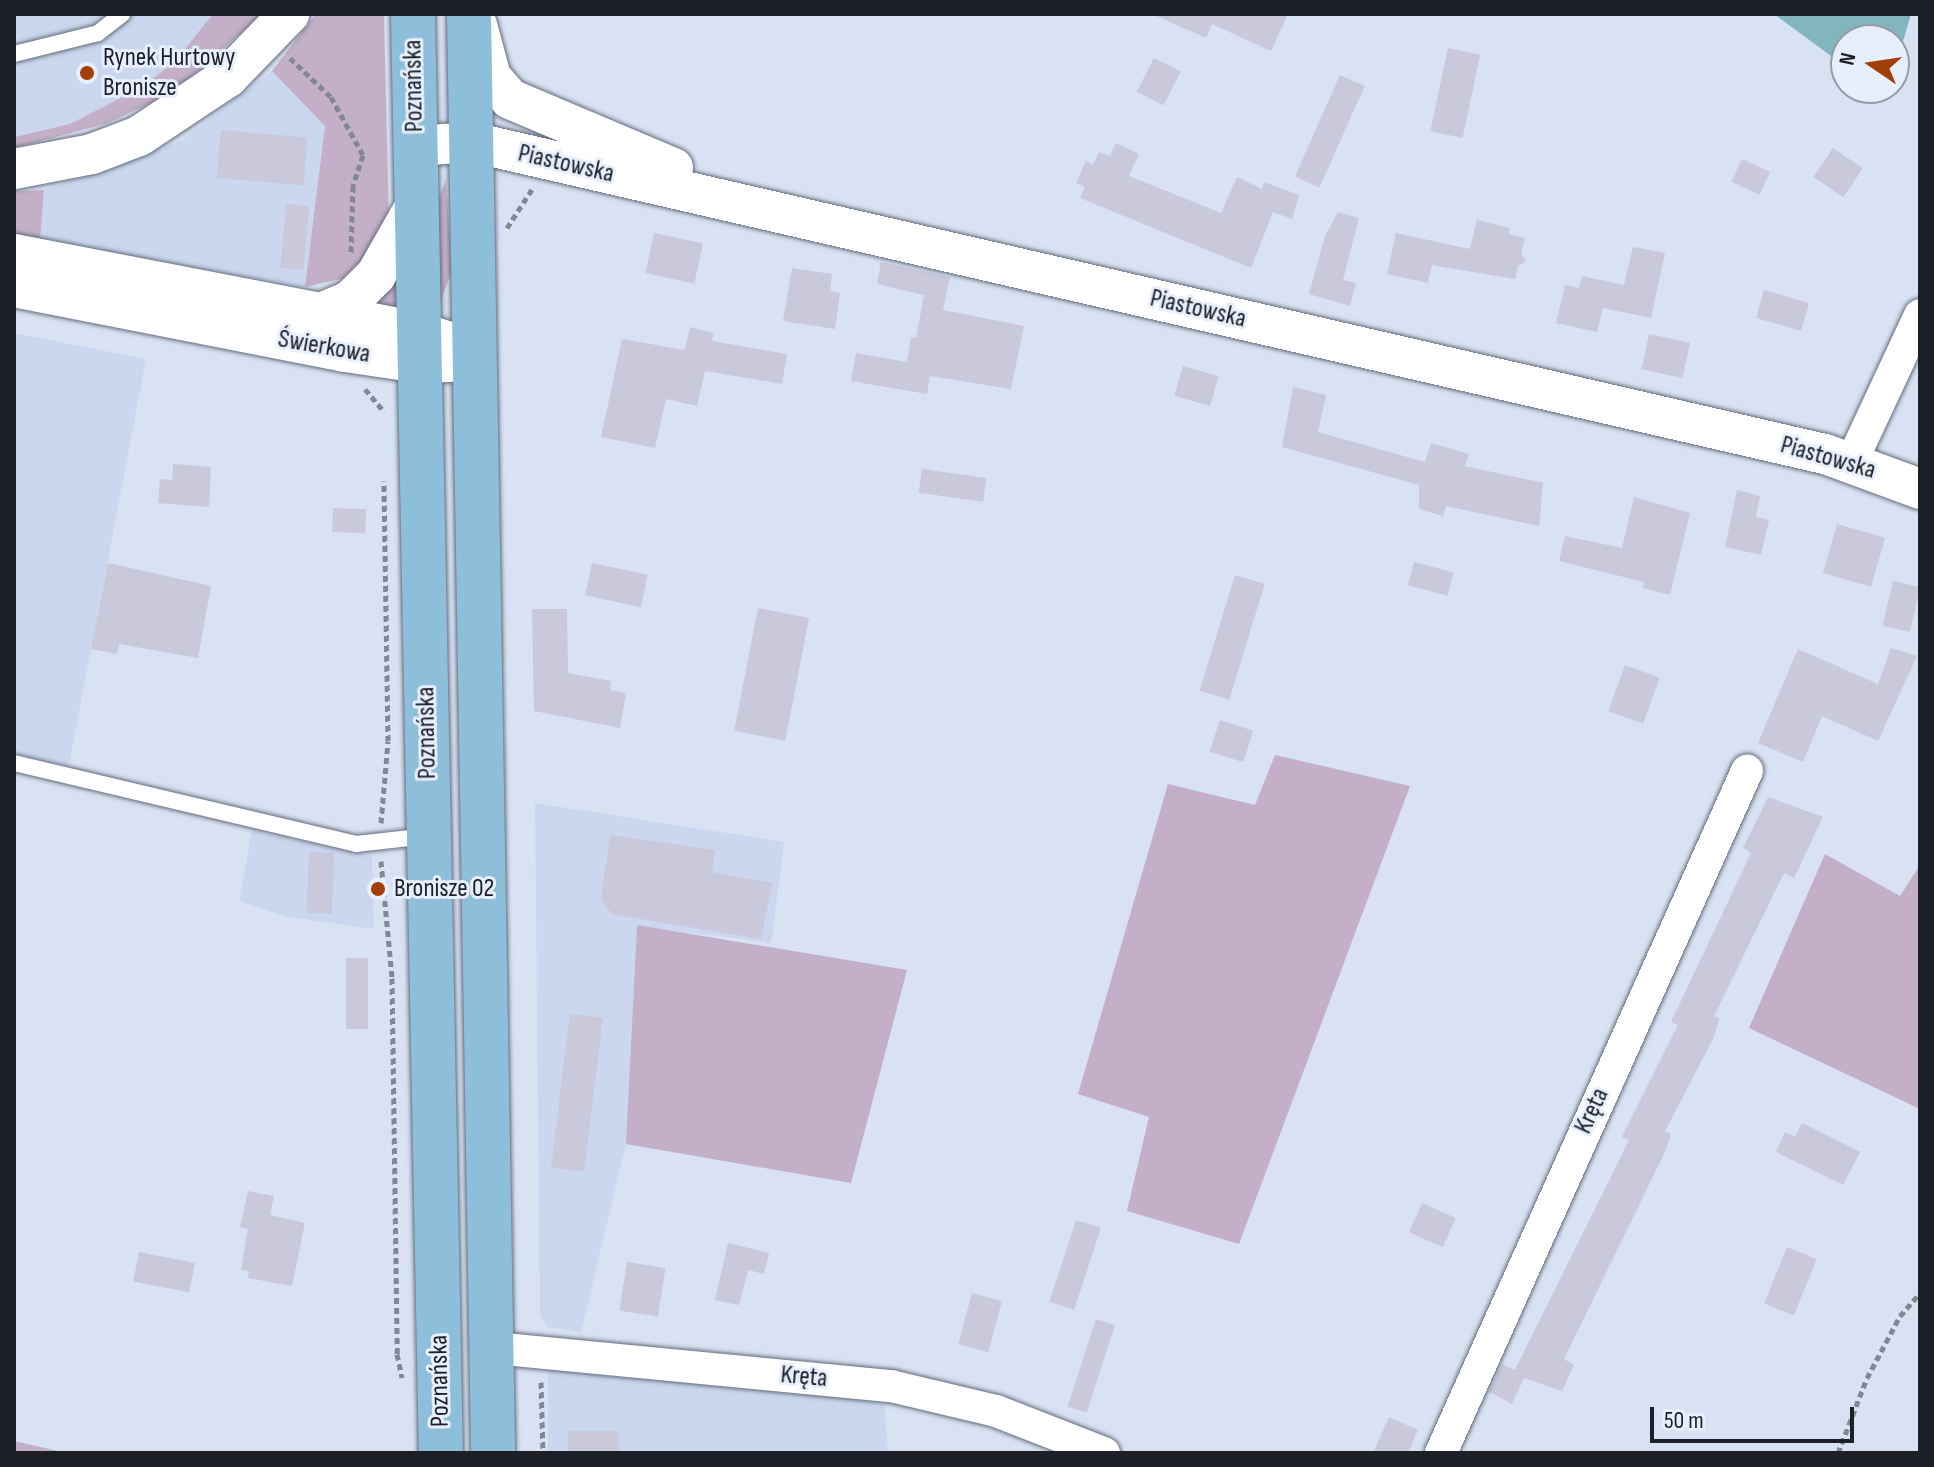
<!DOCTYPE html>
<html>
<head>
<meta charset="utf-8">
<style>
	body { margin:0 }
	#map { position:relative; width:1934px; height:1467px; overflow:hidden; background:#d8e2f3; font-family:"Sofia Sans Condensed",sans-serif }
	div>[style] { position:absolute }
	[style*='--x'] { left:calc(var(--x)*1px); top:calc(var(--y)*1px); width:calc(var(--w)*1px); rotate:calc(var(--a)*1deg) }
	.built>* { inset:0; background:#cad7ef }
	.green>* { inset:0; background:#c3afc8 }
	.water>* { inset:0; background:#82b6be }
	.building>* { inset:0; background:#cac8db; transform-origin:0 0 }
	.path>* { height:5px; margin-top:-2.5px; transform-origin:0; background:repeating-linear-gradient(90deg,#818894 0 6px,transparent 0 10px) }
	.roads { filter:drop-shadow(0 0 2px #636b7b) drop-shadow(0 0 2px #636b7b) }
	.service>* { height:16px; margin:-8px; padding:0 8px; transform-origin:8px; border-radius:8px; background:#fff }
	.minor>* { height:32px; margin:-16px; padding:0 16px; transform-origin:16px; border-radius:16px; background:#fff }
	.tertiary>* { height:40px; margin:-20px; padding:0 20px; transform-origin:20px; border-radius:20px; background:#fff }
	.primary>* { height:44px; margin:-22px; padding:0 22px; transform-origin:22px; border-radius:22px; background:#8ebfda }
	.dots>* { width:22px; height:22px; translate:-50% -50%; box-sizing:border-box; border:4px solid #e7effd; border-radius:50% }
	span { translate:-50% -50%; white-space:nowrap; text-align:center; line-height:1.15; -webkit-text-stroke:6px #e7effd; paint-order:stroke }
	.poi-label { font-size:26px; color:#1c1f26 }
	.left { translate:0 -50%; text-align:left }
	.street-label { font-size:26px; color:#1c1f26 }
	.frame { position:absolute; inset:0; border:16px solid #1c1f26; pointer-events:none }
	.north { position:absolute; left:1830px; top:24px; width:80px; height:80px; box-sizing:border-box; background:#e7effd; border:2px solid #969ca7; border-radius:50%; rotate:283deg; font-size:22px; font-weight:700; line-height:32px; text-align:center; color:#1c1f26 }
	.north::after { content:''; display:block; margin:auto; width:28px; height:36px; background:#a23e07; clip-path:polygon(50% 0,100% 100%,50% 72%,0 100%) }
	.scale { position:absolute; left:1650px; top:1407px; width:204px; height:36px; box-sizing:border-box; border:4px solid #1c1f26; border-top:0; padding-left:10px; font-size:24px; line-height:28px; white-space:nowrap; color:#1c1f26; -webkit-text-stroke:6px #e7effd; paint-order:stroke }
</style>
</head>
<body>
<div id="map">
	<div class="built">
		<i style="clip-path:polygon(14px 14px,213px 14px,176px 60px,144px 86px,70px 124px,14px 137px)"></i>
		<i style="clip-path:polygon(272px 71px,325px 125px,305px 287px,40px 240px,44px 190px,181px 141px)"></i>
		<i style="clip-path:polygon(14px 333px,146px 359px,69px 765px,14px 754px)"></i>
		<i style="clip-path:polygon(535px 803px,784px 842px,771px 943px,637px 926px,626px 1144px,581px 1332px,548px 1327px,540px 1315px)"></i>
		<i style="clip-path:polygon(252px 831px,372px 856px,374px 929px,287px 917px,239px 901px)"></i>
		<i style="clip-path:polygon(548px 1368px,884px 1400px,888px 1453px,548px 1453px)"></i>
	</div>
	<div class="green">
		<i style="clip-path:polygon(213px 14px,262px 14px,175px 91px,108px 123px,14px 148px,14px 137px,70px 124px,144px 86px,176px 60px)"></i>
		<i style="clip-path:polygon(316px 14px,384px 14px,389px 227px,363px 274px,305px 287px,325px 126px,272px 71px)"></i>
		<i style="clip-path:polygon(446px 180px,452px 271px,436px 313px,437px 202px)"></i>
		<i style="clip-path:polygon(44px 190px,40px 240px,14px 235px,14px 191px)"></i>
		<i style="clip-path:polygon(398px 272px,400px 315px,361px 305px)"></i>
		<i style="clip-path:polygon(1275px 755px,1410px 786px,1239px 1244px,1127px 1211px,1149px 1117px,1078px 1094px,1168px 784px,1255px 805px)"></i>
		<i style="clip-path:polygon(1825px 854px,1900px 896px,1920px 865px,1920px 1109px,1749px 1028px)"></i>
		<i style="clip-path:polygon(637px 925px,907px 970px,851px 1183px,626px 1144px)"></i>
		<i style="clip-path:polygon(14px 1441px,67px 1453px,14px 1453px)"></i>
	</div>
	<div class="water">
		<i style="clip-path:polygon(1774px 14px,1911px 14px,1894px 72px,1894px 40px,1846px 40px,1846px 67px)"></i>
	</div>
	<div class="building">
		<i style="clip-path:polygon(1152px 14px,1288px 14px,1271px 51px,1212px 24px,1206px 38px)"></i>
		<i style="left:1448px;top:48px;width:33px;height:85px;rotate:12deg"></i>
		<i style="left:1154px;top:58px;width:30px;height:38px;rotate:27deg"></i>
		<i style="left:1340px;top:75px;width:27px;height:111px;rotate:24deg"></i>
		<i style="left:221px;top:130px;width:87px;height:48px;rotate:5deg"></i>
		<i style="clip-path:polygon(1116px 143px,1139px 154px,1129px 176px,1221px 213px,1237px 177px,1262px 189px,1264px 182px,1299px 195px,1292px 219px,1273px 212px,1251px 268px,1080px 198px,1085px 187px,1076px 183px,1086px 161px,1093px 165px,1099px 152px,1110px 156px)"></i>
		<i style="left:1833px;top:148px;width:36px;height:35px;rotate:34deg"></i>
		<i style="left:1742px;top:159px;width:31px;height:25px;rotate:25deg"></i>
		<i style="left:286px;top:204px;width:23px;height:64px;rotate:5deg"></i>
		<i style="clip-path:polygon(1338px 212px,1359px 218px,1343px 280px,1356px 283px,1350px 306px,1309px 294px,1325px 236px)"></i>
		<i style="clip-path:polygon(1477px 220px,1510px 228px,1509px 234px,1525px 238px,1521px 254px,1526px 261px,1518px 266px,1515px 279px,1432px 265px,1428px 283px,1387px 274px,1396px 233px,1470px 249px)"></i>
		<i style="left:654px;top:233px;width:50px;height:41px;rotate:12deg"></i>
		<i style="clip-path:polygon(1633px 247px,1665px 253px,1651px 318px,1603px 308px,1597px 332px,1556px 323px,1565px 285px,1579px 288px,1582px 276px,1624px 285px)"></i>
		<i style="clip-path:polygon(881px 262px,950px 277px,943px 310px,1024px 326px,1011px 389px,930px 376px,927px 394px,851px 381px,856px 353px,907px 362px,911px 337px,916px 338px,924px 295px,877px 284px)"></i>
		<i style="clip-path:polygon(792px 268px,832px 274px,830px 291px,840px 293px,835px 329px,783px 321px)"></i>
		<i style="left:1764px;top:290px;width:47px;height:29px;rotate:16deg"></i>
		<i style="clip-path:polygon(690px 327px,714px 333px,712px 341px,787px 354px,782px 384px,705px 371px,697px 406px,666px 399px,655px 448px,601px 437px,622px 339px,685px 350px)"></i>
		<i style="left:1649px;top:334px;width:42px;height:36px;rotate:12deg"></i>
		<i style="left:1183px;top:366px;width:37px;height:31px;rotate:16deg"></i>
		<i style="clip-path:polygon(1293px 387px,1326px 395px,1318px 432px,1425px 462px,1431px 443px,1469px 454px,1465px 466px,1543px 483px,1539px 526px,1446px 506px,1443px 516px,1419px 509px,1419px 485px,1282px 447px)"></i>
		<i style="clip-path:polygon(173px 464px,211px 467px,209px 507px,158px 503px,160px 479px,172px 480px)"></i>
		<i style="left:922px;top:469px;width:65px;height:24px;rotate:8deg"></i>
		<i style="clip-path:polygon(1737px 490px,1760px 496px,1756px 517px,1769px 520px,1761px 555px,1725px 547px)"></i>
		<i style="clip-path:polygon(1634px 497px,1690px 513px,1670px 595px,1643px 588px,1644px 582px,1559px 561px,1565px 536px,1622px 548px)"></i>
		<i style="left:333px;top:508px;width:33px;height:24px;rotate:2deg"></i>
		<i style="left:1837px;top:524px;width:50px;height:51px;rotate:16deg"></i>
		<i style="left:1414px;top:562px;width:41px;height:24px;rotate:15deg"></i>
		<i style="clip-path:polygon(108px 563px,211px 586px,198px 658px,119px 644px,117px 654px,91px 649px)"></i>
		<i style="left:592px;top:563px;width:57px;height:33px;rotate:12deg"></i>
		<i style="left:1235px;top:575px;width:31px;height:121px;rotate:17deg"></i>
		<i style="left:1893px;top:581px;width:28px;height:46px;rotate:13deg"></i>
		<i style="left:758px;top:608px;width:52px;height:125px;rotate:11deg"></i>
		<i style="clip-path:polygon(532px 609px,567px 609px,568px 673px,611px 681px,610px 690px,626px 693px,620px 728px,534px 711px)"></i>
		<i style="clip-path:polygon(1891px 648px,1917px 656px,1878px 741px,1822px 716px,1803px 762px,1758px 743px,1798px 649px,1878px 684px)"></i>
		<i style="left:1625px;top:665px;width:37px;height:49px;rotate:20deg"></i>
		<i style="left:1220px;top:720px;width:35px;height:33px;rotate:18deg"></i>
		<i style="clip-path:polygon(1768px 797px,1823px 817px,1794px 878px,1784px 873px,1714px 1016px,1720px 1018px,1713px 1039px,1665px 1131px,1671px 1134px,1664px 1154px,1564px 1359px,1574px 1365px,1562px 1391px,1524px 1378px,1512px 1404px,1489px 1392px,1502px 1364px,1515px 1370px,1629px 1140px,1622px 1137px,1678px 1025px,1671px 1022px,1751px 853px,1743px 848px)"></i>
		<i style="clip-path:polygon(610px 835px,715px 850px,712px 872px,772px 883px,761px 939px,612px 914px,601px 900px)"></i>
		<i style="left:309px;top:852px;width:25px;height:61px;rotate:2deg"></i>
		<i style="left:346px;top:958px;width:22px;height:71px"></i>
		<i style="left:570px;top:1014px;width:33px;height:155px;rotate:7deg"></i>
		<i style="clip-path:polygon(1802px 1123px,1860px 1152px,1843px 1185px,1776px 1152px,1785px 1132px,1795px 1137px)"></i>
		<i style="clip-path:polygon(248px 1191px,274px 1196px,270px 1215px,305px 1223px,292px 1286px,248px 1278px,249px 1271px,241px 1270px,248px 1229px,240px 1227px)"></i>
		<i style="left:1422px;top:1203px;width:37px;height:32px;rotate:24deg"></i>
		<i style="left:1076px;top:1220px;width:26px;height:86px;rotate:18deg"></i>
		<i style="clip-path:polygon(728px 1243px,769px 1253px,764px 1274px,748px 1270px,739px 1305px,715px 1300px)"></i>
		<i style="left:1787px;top:1247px;width:32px;height:61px;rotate:22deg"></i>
		<i style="left:139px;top:1252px;width:57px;height:30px;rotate:11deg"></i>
		<i style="left:627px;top:1262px;width:39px;height:49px;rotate:9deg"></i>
		<i style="left:972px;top:1293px;width:31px;height:53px;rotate:15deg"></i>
		<i style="left:1096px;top:1319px;width:20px;height:92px;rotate:18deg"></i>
		<i style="clip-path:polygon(1389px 1417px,1418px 1430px,1408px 1453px,1373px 1453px)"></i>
		<i style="left:619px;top:1431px;width:22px;height:51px;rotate:90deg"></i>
	</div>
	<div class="path">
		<i style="--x:290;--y:58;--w:57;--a:43.6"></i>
		<i style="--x:331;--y:97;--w:66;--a:61.1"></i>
		<i style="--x:363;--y:155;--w:33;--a:108"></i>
		<i style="--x:353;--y:186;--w:67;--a:91.7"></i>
		<i style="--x:507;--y:228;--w:46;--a:-57.3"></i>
		<i style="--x:365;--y:389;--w:30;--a:50"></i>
		<i style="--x:381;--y:823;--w:82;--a:-85.1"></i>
		<i style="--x:388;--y:741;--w:260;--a:-90.9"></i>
		<i style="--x:381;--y:861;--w:118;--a:84.6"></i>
		<i style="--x:392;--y:978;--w:376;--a:89.2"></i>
		<i style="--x:397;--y:1354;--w:24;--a:78"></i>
		<i style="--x:541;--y:1382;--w:71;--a:88.4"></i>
		<i style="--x:1838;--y:1453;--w:80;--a:-68.9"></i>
		<i style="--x:1867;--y:1378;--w:70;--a:-62"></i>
		<i style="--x:1900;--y:1316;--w:30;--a:-49"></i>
	</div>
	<div class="roads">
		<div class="service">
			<i style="--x:14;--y:54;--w:87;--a:-14"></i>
			<i style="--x:98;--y:33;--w:31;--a:-38"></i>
			<i style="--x:14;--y:763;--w:351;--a:13.3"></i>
			<i style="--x:356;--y:844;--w:71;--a:-6.4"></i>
		</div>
		<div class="minor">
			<i style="--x:1852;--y:461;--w:161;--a:-65"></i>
			<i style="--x:494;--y:1348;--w:399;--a:5.5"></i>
			<i style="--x:891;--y:1386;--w:108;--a:13.4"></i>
			<i style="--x:996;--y:1411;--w:116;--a:21.3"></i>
			<i style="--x:1441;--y:1453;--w:748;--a:-65.84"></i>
		</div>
		<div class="tertiary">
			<i style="--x:477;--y:25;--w:54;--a:74.9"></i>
			<i style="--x:491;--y:77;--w:29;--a:49"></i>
			<i style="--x:510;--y:99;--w:177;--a:22.9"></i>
			<i style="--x:415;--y:146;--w:57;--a:-4"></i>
			<i style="--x:472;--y:142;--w:1389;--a:12.99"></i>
			<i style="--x:1825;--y:454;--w:101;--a:20.2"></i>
			<i style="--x:14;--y:169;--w:79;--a:-10.9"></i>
			<i style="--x:92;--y:154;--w:50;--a:-21"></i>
			<i style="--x:139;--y:136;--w:107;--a:-33.5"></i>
			<i style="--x:228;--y:77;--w:88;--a:-45.9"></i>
			<i style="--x:14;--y:254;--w:413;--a:10.9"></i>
			<i style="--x:420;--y:332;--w:58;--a:19.1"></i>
			<i style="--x:14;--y:287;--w:337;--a:11.1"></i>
			<i style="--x:345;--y:352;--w:76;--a:8.3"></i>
			<i style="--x:420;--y:363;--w:30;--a:-2"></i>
			<i style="--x:321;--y:313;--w:33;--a:-23"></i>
			<i style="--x:351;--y:300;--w:35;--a:-45"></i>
			<i style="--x:376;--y:275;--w:83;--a:-60.3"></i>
		</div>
		<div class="primary">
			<i style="--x:413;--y:14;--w:1439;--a:88.89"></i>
			<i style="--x:469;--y:14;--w:1439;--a:89.04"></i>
		</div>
	</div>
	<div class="dots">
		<i style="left:87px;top:73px;background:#a23e07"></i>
		<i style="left:378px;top:889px;background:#a23e07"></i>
	</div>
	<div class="poi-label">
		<span class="left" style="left:103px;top:73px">Rynek Hurtowy<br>Bronisze</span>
		<span class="left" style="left:394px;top:889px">Bronisze 02</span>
	</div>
	<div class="street-label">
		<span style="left:414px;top:86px;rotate:-91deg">Poznańska</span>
		<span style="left:566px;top:164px;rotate:13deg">Piastowska</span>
		<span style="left:1198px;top:309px;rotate:13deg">Piastowska</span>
		<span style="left:324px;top:347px;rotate:10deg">Świerkowa</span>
		<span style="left:1828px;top:458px;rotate:16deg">Piastowska</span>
		<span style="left:427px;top:733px;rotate:-91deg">Poznańska</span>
		<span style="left:1592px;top:1111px;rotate:-65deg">Kręta</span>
		<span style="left:804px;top:1377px;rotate:5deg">Kręta</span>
		<span style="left:440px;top:1381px;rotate:-91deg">Poznańska</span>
	</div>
	<div class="frame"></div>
	<div class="north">N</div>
	<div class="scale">50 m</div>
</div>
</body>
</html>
